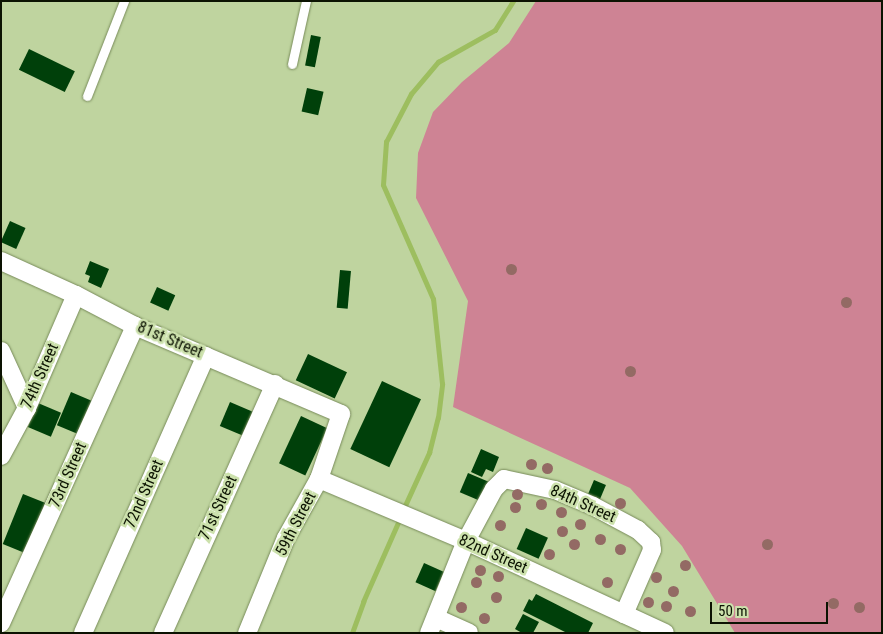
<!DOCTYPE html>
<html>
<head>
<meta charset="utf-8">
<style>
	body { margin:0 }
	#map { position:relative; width:883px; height:634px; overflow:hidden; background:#bfd49f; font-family:"Roboto Condensed",sans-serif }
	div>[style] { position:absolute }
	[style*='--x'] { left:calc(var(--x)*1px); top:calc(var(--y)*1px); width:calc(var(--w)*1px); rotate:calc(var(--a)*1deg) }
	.green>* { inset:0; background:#ce8394 }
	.stream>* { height:4.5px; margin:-2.25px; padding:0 2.25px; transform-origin:2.25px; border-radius:2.25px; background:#9dbe5f }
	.building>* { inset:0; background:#00400a; transform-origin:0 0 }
	.roads { filter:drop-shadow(0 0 1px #788b5a) drop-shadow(0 0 1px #788b5a) }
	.lane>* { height:9px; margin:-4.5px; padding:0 4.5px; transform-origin:4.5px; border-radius:4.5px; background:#fff }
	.street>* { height:18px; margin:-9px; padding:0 9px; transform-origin:9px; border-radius:9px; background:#fff }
	.trees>* { width:11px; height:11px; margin:-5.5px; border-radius:50%; background:#936a64 }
	span { translate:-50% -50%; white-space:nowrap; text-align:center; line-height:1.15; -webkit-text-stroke:5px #cce1ac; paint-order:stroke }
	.street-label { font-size:16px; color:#0c1302 }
	.frame { position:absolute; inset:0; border:2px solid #0c1302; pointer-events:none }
	.scale { position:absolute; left:710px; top:602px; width:118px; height:22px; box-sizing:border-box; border:2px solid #0c1302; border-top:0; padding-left:6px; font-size:15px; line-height:18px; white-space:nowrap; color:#0c1302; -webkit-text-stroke:4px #cce1ac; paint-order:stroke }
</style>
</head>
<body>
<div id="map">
	<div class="green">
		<i style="clip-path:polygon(536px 1px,882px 1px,882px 633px,735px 633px,682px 546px,630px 488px,453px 407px,468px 301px,416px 198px,418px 153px,433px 112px,462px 82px,509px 43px)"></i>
	</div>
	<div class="stream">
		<i style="--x:403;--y:510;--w:63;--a:-65.5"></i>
		<i style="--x:429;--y:453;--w:36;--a:-76"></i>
		<i style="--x:438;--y:418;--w:34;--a:-83"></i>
		<i style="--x:442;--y:384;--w:85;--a:-96"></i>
		<i style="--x:433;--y:299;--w:124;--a:-113.7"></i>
		<i style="--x:383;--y:185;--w:43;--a:-86"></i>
		<i style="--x:386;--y:142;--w:54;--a:-62.5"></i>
		<i style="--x:411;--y:94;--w:42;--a:-49.8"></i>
		<i style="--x:438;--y:62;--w:65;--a:-29.3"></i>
		<i style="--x:495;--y:30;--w:34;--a:-58"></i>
		<i style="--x:352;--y:633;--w:33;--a:-70"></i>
		<i style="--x:363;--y:602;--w:92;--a:-66.2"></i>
	</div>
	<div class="building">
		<i style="left:311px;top:35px;width:10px;height:31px;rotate:11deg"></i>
		<i style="left:29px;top:49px;width:51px;height:23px;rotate:26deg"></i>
		<i style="left:307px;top:88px;width:17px;height:24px;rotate:13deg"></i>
		<i style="left:10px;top:221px;width:17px;height:23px;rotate:24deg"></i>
		<i style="clip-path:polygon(90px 261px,109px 269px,101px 288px,88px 282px,90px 276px,85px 274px)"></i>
		<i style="left:340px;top:270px;width:11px;height:38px;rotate:5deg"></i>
		<i style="left:157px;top:287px;width:20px;height:17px;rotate:24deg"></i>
		<i style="left:308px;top:354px;width:43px;height:29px;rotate:25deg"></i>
		<i style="left:382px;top:381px;width:43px;height:75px;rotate:25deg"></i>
		<i style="left:71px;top:392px;width:30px;height:36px;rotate:23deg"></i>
		<i style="left:230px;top:402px;width:26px;height:26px;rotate:23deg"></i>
		<i style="left:38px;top:403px;width:25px;height:26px;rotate:23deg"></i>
		<i style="left:301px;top:416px;width:29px;height:52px;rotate:25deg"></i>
		<i style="clip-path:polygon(481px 449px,499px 457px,493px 472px,486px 469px,482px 477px,471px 472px)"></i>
		<i style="left:468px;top:473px;width:25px;height:21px;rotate:23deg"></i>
		<i style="left:594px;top:480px;width:13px;height:17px;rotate:23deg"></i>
		<i style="left:23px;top:494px;width:29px;height:54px;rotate:22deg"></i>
		<i style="left:526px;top:528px;width:24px;height:23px;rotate:24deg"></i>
		<i style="left:424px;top:563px;width:22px;height:21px;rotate:24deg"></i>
		<i style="clip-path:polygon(536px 594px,593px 623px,588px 633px,567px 633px,523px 611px,529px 599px,532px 601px)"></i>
		<i style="clip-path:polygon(523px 614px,539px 622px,533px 633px,522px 633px,515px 629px)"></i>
	</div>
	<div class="roads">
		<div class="lane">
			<i style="--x:292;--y:64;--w:65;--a:-77.5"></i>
			<i style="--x:87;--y:96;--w:102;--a:-68.7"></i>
		</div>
		<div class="street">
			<i style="--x:1;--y:261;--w:82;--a:24.4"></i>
			<i style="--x:76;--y:295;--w:67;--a:27.7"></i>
			<i style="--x:135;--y:326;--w:224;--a:23.1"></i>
			<i style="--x:341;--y:414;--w:69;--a:108.7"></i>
			<i style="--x:319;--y:479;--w:68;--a:119.2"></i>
			<i style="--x:286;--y:538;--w:103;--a:112.3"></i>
			<i style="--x:1;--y:351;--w:63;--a:65.5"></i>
			<i style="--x:1;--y:456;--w:55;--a:-61.6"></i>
			<i style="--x:27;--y:408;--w:123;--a:-66.6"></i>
			<i style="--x:319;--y:479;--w:160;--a:22.9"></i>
			<i style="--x:466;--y:541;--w:219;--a:24.8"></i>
			<i style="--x:436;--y:618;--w:36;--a:24"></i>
			<i style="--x:1;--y:623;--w:326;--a:-65.7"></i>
			<i style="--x:83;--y:633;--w:303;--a:-66.1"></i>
			<i style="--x:163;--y:633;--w:273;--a:-65.8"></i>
			<i style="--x:429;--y:633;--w:99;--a:-68.1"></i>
			<i style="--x:466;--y:541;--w:59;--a:-61.7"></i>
			<i style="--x:494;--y:489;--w:14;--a:-45"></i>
			<i style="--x:504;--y:479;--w:52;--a:12.2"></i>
			<i style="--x:555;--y:490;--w:41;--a:22.8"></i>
			<i style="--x:593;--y:506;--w:51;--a:28.1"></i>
			<i style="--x:638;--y:530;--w:18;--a:43"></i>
			<i style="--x:651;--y:542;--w:8;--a:83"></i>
			<i style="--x:652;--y:550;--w:70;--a:113.6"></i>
		</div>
	</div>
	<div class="trees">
		<i style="left:511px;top:269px"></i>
		<i style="left:846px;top:302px"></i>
		<i style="left:630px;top:371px"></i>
		<i style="left:531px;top:464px"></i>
		<i style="left:547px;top:468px"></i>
		<i style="left:517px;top:494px"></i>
		<i style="left:620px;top:503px"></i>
		<i style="left:541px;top:504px"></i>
		<i style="left:515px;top:507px"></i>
		<i style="left:561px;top:512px"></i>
		<i style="left:580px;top:524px"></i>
		<i style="left:500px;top:525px"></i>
		<i style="left:562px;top:531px"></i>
		<i style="left:600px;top:539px"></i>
		<i style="left:574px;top:544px"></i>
		<i style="left:767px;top:544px"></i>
		<i style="left:620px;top:549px"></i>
		<i style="left:549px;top:554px"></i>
		<i style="left:685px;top:565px"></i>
		<i style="left:480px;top:570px"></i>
		<i style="left:498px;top:576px"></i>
		<i style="left:656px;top:577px"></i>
		<i style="left:476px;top:582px"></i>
		<i style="left:607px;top:582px"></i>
		<i style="left:673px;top:591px"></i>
		<i style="left:496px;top:597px"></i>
		<i style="left:648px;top:602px"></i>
		<i style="left:833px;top:603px"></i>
		<i style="left:666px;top:606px"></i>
		<i style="left:461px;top:607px"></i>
		<i style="left:859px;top:607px"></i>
		<i style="left:690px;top:611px"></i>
		<i style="left:484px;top:618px"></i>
	</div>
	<div class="street-label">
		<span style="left:170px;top:340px;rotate:23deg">81st Street</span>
		<span style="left:40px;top:376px;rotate:-66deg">74th Street</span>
		<span style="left:68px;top:475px;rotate:-66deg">73rd Street</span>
		<span style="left:144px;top:494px;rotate:-66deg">72nd Street</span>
		<span style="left:583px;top:504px;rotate:24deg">84th Street</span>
		<span style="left:218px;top:508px;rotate:-65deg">71st Street</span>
		<span style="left:296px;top:524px;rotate:-63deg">59th Street</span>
		<span style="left:493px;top:554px;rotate:24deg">82nd Street</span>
	</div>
	<div class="frame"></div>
	<div class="scale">50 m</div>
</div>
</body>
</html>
